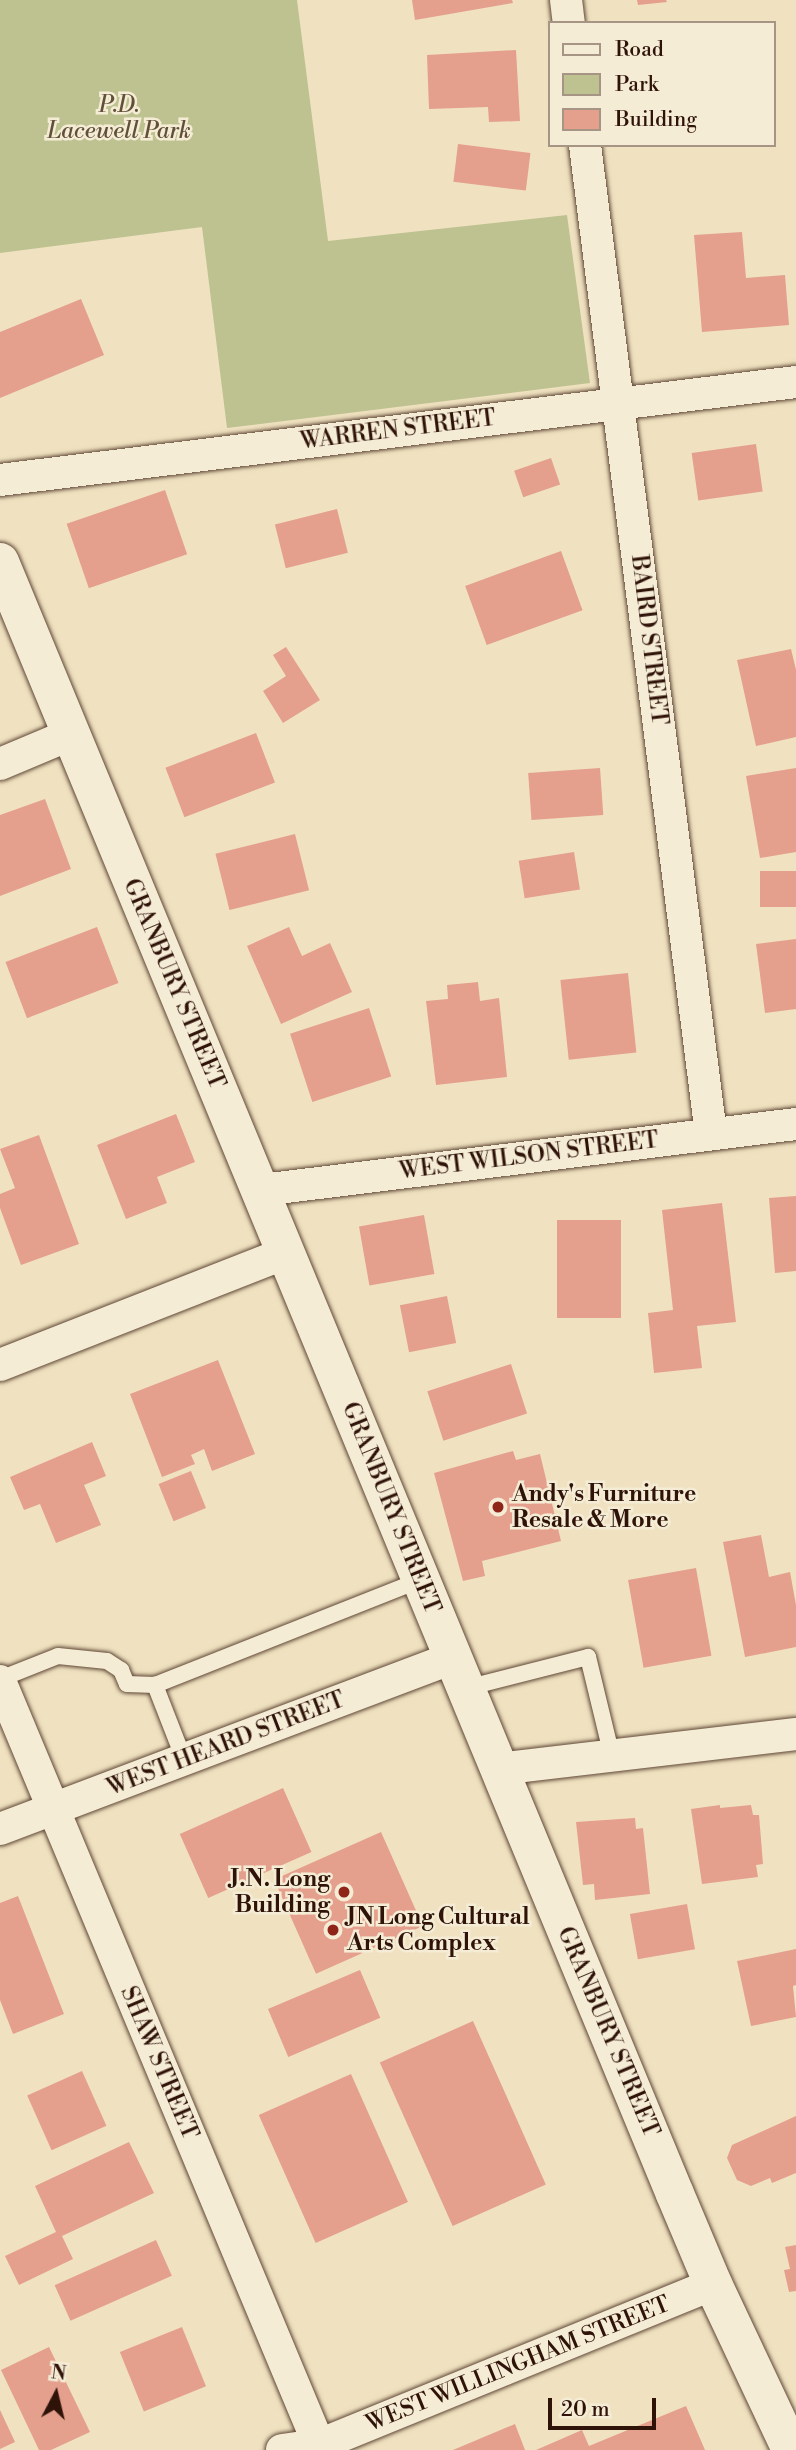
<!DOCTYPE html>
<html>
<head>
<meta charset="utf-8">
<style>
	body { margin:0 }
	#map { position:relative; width:796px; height:2450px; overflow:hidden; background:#f0e2c0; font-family:"Libre Bodoni",serif }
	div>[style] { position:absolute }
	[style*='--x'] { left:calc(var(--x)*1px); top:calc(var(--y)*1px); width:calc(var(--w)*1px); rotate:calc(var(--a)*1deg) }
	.green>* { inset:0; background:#bdc290 }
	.building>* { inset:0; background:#e49f8d; transform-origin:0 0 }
	.roads { filter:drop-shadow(0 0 2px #5f4736) drop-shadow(0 0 2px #5f4736) }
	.lane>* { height:16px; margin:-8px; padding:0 8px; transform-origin:8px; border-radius:8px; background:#f5ecd6 }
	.street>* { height:32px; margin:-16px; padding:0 16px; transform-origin:16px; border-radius:16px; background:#f5ecd6 }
	.secondary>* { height:38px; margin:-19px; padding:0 19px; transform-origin:19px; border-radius:19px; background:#f5ecd6 }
	.dots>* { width:19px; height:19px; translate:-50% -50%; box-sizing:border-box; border:4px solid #f5ecd6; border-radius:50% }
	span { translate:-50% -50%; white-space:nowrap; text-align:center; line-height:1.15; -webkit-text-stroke:5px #f5ecd6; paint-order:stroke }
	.park-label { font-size:23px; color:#615038; font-style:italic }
	.street-label { font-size:23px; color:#2f1308 }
	.poi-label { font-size:23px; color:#2f1308; font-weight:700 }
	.left { translate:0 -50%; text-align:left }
	.right { translate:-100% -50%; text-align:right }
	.legend { position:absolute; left:548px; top:21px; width:228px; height:126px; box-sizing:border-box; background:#f5ecd6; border:2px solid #a69584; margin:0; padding:9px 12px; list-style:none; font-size:21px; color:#2f1308 }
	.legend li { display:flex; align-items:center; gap:14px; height:35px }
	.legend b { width:35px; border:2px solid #a69584 }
	.north { position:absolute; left:21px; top:2359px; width:70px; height:70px; -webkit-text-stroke:5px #f5ecd6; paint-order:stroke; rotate:7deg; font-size:19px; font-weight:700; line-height:28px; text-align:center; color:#2f1308 }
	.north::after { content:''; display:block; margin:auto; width:24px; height:32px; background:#2f1308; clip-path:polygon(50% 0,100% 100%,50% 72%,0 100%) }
	.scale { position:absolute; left:548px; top:2398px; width:108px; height:32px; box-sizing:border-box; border:4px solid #2f1308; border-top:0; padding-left:9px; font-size:21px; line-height:24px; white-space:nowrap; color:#2f1308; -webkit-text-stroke:5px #f5ecd6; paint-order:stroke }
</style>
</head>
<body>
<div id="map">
	<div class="green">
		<i style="clip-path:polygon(0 0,297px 0,328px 241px,567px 215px,590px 383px,227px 428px,202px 227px,0 253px)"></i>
	</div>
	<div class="building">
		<i style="clip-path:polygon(412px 0,512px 0,513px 3px,415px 20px)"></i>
		<i style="clip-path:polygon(637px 0,666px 0,667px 2px,638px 5px)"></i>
		<i style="clip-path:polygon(516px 50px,520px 121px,489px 122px,488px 107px,429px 109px,427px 55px)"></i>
		<i style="left:458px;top:144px;width:73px;height:38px;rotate:7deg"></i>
		<i style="clip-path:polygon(742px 232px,746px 278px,785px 275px,789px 325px,702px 332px,694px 235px)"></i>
		<i style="clip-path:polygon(81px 299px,104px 355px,0 398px,0 332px)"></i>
		<i style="left:756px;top:444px;width:48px;height:65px;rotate:82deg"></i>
		<i style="left:551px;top:458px;width:28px;height:39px;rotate:71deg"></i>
		<i style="left:165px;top:490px;width:68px;height:104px;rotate:71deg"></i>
		<i style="left:337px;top:509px;width:45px;height:64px;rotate:76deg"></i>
		<i style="left:561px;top:551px;width:63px;height:102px;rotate:70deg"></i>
		<i style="clip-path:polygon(286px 647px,320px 700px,283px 723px,263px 691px,286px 676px,273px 655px)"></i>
		<i style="clip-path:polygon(791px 649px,796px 670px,796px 737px,756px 746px,737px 660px)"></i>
		<i style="left:256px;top:733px;width:53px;height:97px;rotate:69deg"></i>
		<i style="left:600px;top:768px;width:47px;height:72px;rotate:86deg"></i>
		<i style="clip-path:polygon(796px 768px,796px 852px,760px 858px,746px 776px)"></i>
		<i style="clip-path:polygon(45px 799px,71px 869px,0 896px,0 815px)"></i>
		<i style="left:295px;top:834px;width:58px;height:82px;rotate:76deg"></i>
		<i style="left:574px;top:852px;width:38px;height:56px;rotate:81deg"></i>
		<i style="left:796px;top:871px;width:36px;height:36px;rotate:90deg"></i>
		<i style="left:97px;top:927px;width:60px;height:98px;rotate:69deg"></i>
		<i style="clip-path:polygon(289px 927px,302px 956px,330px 943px,352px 992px,281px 1024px,247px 946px)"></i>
		<i style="clip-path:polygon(796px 939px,796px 1009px,765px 1013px,756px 944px)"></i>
		<i style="left:628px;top:973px;width:80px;height:68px;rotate:84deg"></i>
		<i style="clip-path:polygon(478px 982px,480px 1001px,499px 998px,507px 1077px,436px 1085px,426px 1001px,448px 999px,447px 985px)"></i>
		<i style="left:369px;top:1008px;width:72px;height:83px;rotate:72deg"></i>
		<i style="clip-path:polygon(176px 1114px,195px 1162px,157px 1177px,167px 1203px,126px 1219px,97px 1145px)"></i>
		<i style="clip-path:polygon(39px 1135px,79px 1244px,21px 1265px,0 1208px,0 1194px,15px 1188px,0 1149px)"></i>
		<i style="clip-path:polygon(796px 1196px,796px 1271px,775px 1273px,769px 1198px)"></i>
		<i style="clip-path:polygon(722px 1203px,736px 1322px,697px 1326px,702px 1368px,654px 1373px,648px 1313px,673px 1310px,662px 1210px)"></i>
		<i style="left:424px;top:1215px;width:60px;height:66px;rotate:80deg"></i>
		<i style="left:557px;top:1220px;width:64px;height:98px"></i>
		<i style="left:447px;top:1296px;width:48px;height:48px;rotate:79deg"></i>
		<i style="clip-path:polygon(218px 1360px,255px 1454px,212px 1471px,204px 1449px,191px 1455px,195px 1464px,162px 1477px,130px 1394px)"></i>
		<i style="left:511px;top:1364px;width:52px;height:88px;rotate:72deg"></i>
		<i style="clip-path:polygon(92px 1442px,106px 1476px,84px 1485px,101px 1525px,56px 1543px,40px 1504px,24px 1510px,10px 1477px)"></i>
		<i style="clip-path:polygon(513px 1451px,516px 1460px,540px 1454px,561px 1541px,482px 1561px,485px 1576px,463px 1581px,434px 1473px)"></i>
		<i style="left:191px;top:1471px;width:40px;height:35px;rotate:68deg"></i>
		<i style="clip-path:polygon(761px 1535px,769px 1577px,790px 1572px,796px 1605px,796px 1647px,745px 1657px,723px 1542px)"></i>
		<i style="left:696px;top:1568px;width:89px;height:69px;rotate:80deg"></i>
		<i style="left:283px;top:1788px;width:70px;height:113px;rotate:66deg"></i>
		<i style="clip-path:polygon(720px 1805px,720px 1808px,751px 1805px,753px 1815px,759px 1815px,763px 1864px,756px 1865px,758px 1877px,702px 1884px,691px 1809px)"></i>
		<i style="clip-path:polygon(635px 1818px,636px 1829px,643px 1828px,650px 1894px,595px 1900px,594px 1884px,583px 1885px,576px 1822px)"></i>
		<i style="left:381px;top:1832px;width:103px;height:117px;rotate:66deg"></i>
		<i style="clip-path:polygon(18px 1896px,64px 2014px,13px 2034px,0 2000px,0 1903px)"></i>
		<i style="left:687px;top:1904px;width:46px;height:58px;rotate:80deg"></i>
		<i style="clip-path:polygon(796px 1949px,796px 1985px,793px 1986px,796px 2017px,751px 2026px,737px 1961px)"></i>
		<i style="left:360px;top:1970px;width:52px;height:100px;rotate:67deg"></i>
		<i style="left:473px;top:2021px;width:179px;height:102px;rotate:66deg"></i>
		<i style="left:82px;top:2071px;width:60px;height:60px;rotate:66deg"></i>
		<i style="left:351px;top:2074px;width:140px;height:101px;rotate:66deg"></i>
		<i style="clip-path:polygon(796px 2116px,796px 2173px,772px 2183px,770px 2178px,751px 2186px,737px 2180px,727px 2158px,732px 2145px)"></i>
		<i style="clip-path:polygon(129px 2142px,154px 2193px,62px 2236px,73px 2259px,19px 2285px,5px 2256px,56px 2232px,35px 2186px)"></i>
		<i style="left:156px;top:2240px;width:39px;height:111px;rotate:66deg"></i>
		<i style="clip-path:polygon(796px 2245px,796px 2291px,789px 2292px,784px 2270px,790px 2269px,785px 2247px)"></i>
		<i style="left:182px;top:2327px;width:64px;height:67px;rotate:68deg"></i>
		<i style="clip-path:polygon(49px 2347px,90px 2432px,51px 2450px,39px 2450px,1px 2370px)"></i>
		<i style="clip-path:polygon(686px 2406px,705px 2450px,536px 2450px,582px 2430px,589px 2446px)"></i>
		<i style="clip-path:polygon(0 2410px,15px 2442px,0 2449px)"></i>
		<i style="clip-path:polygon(515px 2424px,525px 2450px,453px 2450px)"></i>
	</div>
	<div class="roads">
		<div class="lane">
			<i style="--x:0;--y:1679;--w:62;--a:-21.6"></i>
			<i style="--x:58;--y:1656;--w:49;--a:5.8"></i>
			<i style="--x:107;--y:1661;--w:17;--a:33"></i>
			<i style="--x:121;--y:1670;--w:15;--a:67"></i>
			<i style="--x:127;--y:1684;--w:28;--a:2"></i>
			<i style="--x:466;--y:1688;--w:126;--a:-14.3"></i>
			<i style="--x:588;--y:1657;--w:102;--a:76.4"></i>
			<i style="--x:185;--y:1762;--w:83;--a:-111.3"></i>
			<i style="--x:155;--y:1685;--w:285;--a:-21.6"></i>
		</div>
		<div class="street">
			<i style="--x:566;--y:0;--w:23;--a:83"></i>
			<i style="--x:585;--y:145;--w:997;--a:82.74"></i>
			<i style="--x:0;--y:480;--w:802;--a:-7.02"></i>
			<i style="--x:0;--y:764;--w:75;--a:-22.8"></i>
			<i style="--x:262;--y:1190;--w:538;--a:-7.05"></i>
			<i style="--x:0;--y:1365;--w:309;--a:-21.4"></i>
			<i style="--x:0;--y:1681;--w:828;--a:67.34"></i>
			<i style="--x:498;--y:1769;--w:300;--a:-6.7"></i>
			<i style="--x:0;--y:1829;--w:483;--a:-20.7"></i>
			<i style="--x:282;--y:2450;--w:37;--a:-8"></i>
			<i style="--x:319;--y:2445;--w:426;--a:-22.2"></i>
		</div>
		<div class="secondary">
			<i style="--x:0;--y:562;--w:1766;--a:67.53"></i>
			<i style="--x:675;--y:2194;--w:98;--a:67.1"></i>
			<i style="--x:713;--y:2284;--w:183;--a:64.8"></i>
		</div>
	</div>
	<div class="dots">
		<i style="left:498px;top:1507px;background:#8f2418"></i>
		<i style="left:344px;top:1892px;background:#8f2418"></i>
		<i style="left:333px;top:1930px;background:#8f2418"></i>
	</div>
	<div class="park-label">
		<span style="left:119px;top:118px">P.D.<br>Lacewell Park</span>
	</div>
	<div class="street-label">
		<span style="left:398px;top:430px;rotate:-7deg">WARREN STREET</span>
		<span style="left:649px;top:640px;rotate:83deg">BAIRD STREET</span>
		<span style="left:174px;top:984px;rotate:67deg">GRANBURY STREET</span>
		<span style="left:529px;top:1156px;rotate:-7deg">WEST WILSON STREET</span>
		<span style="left:391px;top:1508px;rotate:68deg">GRANBURY STREET</span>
		<span style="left:226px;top:1744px;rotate:-21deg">WEST HEARD STREET</span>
		<span style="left:608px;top:2032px;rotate:67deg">GRANBURY STREET</span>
		<span style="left:159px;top:2063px;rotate:67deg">SHAW STREET</span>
		<span style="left:518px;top:2364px;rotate:-22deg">WEST WILLINGHAM STREET</span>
	</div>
	<div class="poi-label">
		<span class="left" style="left:512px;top:1507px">Andy's Furniture<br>Resale &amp; More</span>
		<span class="right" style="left:330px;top:1892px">J.N. Long<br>Building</span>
		<span class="left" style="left:347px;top:1930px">JN Long Cultural<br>Arts Complex</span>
	</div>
	<ul class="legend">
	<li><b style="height:9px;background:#f5ecd6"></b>Road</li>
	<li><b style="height:19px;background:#bdc290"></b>Park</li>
	<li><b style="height:19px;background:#e49f8d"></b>Building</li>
	</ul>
	<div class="north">N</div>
	<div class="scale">20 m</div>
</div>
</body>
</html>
